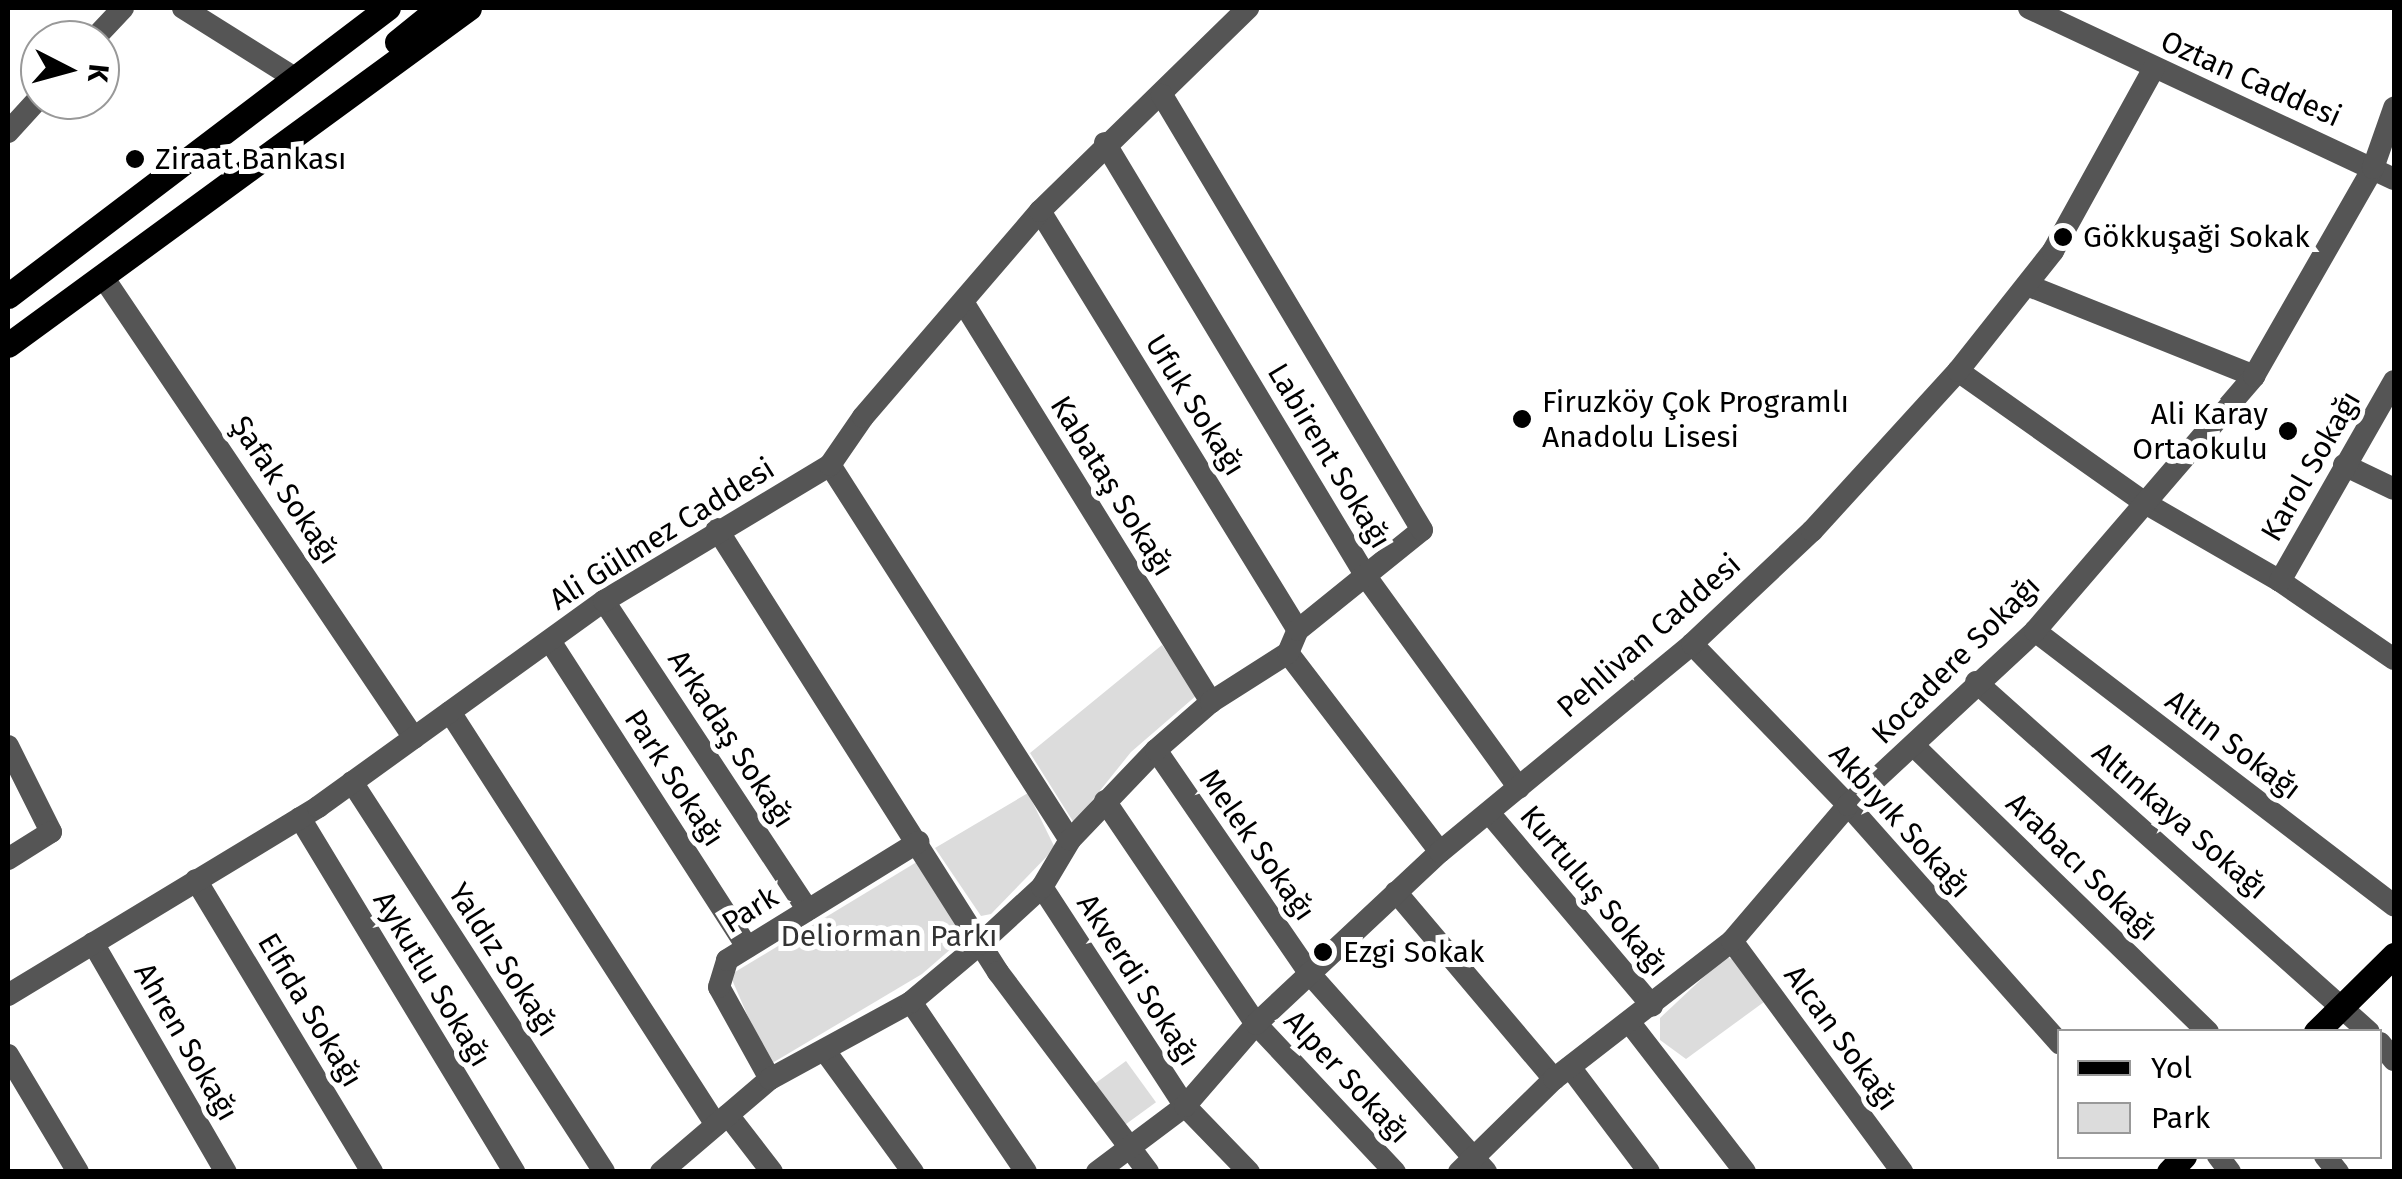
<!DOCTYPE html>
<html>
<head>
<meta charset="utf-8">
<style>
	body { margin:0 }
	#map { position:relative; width:2402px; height:1179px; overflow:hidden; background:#fff; font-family:"Fira Sans",sans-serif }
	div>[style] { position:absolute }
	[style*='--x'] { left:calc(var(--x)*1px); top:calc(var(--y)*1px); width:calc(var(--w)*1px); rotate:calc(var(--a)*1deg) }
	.green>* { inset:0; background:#dcdcdc; transform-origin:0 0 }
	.minor>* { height:22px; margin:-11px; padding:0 11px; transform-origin:11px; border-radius:11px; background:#555 }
	.major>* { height:25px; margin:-12.5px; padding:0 12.5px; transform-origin:12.5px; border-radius:12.5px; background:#000 }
	.dots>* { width:28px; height:28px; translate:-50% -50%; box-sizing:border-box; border:5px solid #fff; border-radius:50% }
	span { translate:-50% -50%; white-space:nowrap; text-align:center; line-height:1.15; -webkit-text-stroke:10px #fff; paint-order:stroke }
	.street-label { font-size:30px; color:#000 }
	.poi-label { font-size:30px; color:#000 }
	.left { translate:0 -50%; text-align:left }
	.right { translate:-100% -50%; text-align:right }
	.park-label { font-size:30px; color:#333 }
	.frame { position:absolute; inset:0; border:10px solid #000; pointer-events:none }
	.legend { position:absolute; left:2057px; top:1029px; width:325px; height:130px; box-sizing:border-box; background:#fff; border:2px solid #999; margin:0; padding:12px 18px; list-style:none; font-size:30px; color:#000 }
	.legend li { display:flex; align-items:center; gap:20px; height:50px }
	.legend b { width:50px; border:2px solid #999 }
	.north { position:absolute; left:20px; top:20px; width:100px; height:100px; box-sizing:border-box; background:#fff; border:2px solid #999; border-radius:50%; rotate:96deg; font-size:28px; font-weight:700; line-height:40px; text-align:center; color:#000 }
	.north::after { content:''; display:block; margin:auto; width:35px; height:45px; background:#000; clip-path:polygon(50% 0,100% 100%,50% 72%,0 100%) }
</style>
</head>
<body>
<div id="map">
	<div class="green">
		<i style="clip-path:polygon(1162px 645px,1197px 695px,1131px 752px,1074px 823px,1030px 753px)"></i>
		<i style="clip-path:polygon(1028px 793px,1055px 848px,991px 914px,981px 916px,935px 848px)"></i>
		<i style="clip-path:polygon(920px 860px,967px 935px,922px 974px,769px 1065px,730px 975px)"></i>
		<i style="clip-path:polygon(1725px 957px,1736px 960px,1764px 1002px,1686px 1059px,1660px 1040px,1660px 1018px)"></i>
		<i style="left:1126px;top:1061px;width:51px;height:45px;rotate:54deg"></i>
	</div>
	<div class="minor">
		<i style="--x:183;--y:8;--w:133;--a:32.1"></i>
		<i style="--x:2029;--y:8;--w:403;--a:25.1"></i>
		<i style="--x:93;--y:40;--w:44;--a:-46.8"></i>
		<i style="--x:8;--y:132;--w:47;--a:-47.6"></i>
		<i style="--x:1105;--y:143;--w:508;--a:58.94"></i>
		<i style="--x:1367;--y:578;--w:259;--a:54.1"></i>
		<i style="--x:1040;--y:211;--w:492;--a:58.4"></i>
		<i style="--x:103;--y:277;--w:556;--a:56"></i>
		<i style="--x:2027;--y:285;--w:245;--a:21.8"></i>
		<i style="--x:963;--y:302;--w:471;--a:58.2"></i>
		<i style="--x:1958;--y:371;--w:229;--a:35.2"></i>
		<i style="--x:2145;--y:503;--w:156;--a:30"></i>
		<i style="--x:2280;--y:581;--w:138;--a:34.4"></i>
		<i style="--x:830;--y:465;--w:445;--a:57.4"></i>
		<i style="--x:2344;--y:465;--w:55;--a:25.6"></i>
		<i style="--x:717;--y:529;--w:525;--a:57.61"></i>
		<i style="--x:998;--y:972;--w:250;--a:53.1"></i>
		<i style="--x:2280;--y:581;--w:230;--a:-60.3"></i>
		<i style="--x:604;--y:601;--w:370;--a:56.6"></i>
		<i style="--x:2035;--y:631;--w:452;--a:37.4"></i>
		<i style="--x:550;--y:641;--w:364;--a:57.2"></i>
		<i style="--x:1692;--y:644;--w:224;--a:45.9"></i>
		<i style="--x:1848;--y:805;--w:319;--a:48.4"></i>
		<i style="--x:1288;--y:653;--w:250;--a:52.6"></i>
		<i style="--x:1976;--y:682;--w:526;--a:41.69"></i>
		<i style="--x:450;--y:712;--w:491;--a:57.2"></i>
		<i style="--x:8;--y:746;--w:96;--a:63.4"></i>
		<i style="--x:51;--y:832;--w:51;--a:147.9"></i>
		<i style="--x:1914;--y:746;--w:410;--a:44.2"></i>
		<i style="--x:1156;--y:750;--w:270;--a:55.5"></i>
		<i style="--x:1309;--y:973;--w:266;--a:48.3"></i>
		<i style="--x:352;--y:782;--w:464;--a:57.1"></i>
		<i style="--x:1105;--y:801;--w:269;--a:55.9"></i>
		<i style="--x:1256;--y:1024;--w:203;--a:46.8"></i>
		<i style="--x:1490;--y:814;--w:251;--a:49.8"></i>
		<i style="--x:300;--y:818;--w:414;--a:58.8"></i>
		<i style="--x:196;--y:880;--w:341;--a:58.9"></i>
		<i style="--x:1042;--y:887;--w:262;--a:56.9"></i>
		<i style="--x:1185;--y:1106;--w:92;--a:45.9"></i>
		<i style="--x:1396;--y:892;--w:245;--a:49.8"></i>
		<i style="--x:1732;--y:941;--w:287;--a:53.6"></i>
		<i style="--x:93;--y:943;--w:265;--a:59.9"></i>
		<i style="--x:8;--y:995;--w:363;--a:-31.2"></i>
		<i style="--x:318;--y:807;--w:352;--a:-35.8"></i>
		<i style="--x:604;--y:601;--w:264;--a:-31"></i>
		<i style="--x:830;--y:465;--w:58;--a:-55.5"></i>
		<i style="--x:863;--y:417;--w:272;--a:-49.3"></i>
		<i style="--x:1040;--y:211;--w:291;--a:-44.3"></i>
		<i style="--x:911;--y:1002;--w:205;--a:55.9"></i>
		<i style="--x:1630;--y:1023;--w:188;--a:52.3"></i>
		<i style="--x:2380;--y:1043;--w:22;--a:51"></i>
		<i style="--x:825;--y:1051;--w:150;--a:54"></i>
		<i style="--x:8;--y:1055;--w:136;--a:59.1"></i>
		<i style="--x:1570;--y:1067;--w:131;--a:53"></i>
		<i style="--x:770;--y:1079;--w:105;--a:-119"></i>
		<i style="--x:719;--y:987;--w:28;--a:-73"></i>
		<i style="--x:727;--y:960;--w:225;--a:-31.7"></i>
		<i style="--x:728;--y:1115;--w:72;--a:52.3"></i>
		<i style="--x:2218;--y:1156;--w:20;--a:53"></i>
		<i style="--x:2325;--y:1156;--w:21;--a:51"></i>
		<i style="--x:661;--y:1172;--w:143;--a:-40.5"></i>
		<i style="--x:770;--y:1079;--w:161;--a:-28.6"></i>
		<i style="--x:911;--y:1002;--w:90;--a:-40"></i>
		<i style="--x:980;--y:944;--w:84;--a:-42.6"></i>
		<i style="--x:1042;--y:887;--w:55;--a:-59.2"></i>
		<i style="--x:1070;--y:840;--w:124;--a:-46.3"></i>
		<i style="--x:1156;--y:750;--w:73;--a:-41.1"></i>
		<i style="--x:1211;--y:702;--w:91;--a:-32.5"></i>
		<i style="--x:1288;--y:653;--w:25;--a:-67"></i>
		<i style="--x:1298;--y:630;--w:159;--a:-38.9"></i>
		<i style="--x:1422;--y:530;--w:507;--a:-120.87"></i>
		<i style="--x:1097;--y:1172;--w:110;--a:-36.9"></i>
		<i style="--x:1185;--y:1106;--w:108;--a:-49.1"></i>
		<i style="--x:1256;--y:1024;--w:252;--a:-43.1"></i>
		<i style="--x:1440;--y:852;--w:327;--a:-39.5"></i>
		<i style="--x:1692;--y:644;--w:165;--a:-43.3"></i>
		<i style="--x:1812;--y:531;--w:217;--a:-47.6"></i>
		<i style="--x:1958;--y:371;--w:153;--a:-51.6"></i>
		<i style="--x:2053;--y:251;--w:209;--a:-61.1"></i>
		<i style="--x:1459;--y:1172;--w:133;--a:-44.4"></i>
		<i style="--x:1554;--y:1079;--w:225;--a:-37.8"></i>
		<i style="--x:1732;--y:941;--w:179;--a:-49.5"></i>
		<i style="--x:1848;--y:805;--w:255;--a:-42.9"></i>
		<i style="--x:2035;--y:631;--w:336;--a:-49.3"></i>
		<i style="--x:2254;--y:376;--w:240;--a:-60.2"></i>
		<i style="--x:2373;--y:168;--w:64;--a:-70.7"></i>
	</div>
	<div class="major">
		<i style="--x:397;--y:42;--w:54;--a:-39"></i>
		<i style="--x:8;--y:296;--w:477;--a:-37.2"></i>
		<i style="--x:8;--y:345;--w:571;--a:-36.17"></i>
		<i style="--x:2316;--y:1032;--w:110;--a:-44.6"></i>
		<i style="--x:2169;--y:1172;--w:22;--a:-47"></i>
	</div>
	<div class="dots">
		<i style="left:135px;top:159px;background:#000"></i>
		<i style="left:2063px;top:237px;background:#000"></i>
		<i style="left:1522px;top:419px;background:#000"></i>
		<i style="left:2288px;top:431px;background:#000"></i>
		<i style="left:1323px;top:952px;background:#000"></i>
	</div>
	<div class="street-label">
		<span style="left:2251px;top:79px;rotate:24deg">Oztan Caddesi</span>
		<span style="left:1195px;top:405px;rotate:58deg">Ufuk Sokağı</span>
		<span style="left:1329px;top:456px;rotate:59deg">Labirent Sokağı</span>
		<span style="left:2311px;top:466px;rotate:-60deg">Karol Sokağı</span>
		<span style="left:1112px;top:486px;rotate:58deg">Kabataş Sokağı</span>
		<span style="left:285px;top:490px;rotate:56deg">Şafak Sokağı</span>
		<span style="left:662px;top:534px;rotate:-32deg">Ali Gülmez Caddesi</span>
		<span style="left:1649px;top:636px;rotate:-41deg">Pehlivan Caddesi</span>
		<span style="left:1956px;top:660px;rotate:-45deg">Kocadere Sokağı</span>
		<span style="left:731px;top:739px;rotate:57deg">Arkadaş Sokağı</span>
		<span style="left:2233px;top:745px;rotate:37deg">Altın Sokağı</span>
		<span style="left:674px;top:778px;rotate:57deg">Park Sokağı</span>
		<span style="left:1900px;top:821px;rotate:48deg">Akbıyık Sokağı</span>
		<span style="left:2180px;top:821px;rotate:41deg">Altınkaya Sokağı</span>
		<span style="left:1257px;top:845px;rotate:55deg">Melek Sokağı</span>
		<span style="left:2082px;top:867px;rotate:44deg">Arabacı Sokağı</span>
		<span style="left:1594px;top:891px;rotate:50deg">Kurtuluş Sokağı</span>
		<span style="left:750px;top:910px;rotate:-32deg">Park</span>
		<span style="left:503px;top:960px;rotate:57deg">Yaldız Sokağı</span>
		<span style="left:432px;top:979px;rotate:59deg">Aykutlu Sokağı</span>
		<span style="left:1138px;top:980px;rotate:57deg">Akverdi Sokağı</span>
		<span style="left:310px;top:1010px;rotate:59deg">Elfida Sokağı</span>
		<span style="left:1841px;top:1038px;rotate:54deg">Alcan Sokağı</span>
		<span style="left:186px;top:1042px;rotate:60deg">Ahren Sokağı</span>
		<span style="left:1347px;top:1077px;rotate:47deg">Alper Sokağı</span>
	</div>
	<div class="poi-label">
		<span class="left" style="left:155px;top:159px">Ziraat Bankası</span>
		<span class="left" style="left:2083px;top:237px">Gökkuşaği Sokak</span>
		<span class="left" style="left:1542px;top:419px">Firuzköy Çok Programlı<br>Anadolu Lisesi</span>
		<span class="right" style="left:2268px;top:431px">Ali Karay<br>Ortaokulu</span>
		<span class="left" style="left:1343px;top:952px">Ezgi Sokak</span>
	</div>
	<div class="park-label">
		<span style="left:889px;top:936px">Deliorman Parkı</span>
	</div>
	<div class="frame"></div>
	<ul class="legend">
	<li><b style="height:12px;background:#000"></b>Yol</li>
	<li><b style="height:28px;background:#dcdcdc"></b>Park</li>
	</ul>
	<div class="north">K</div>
</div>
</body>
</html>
